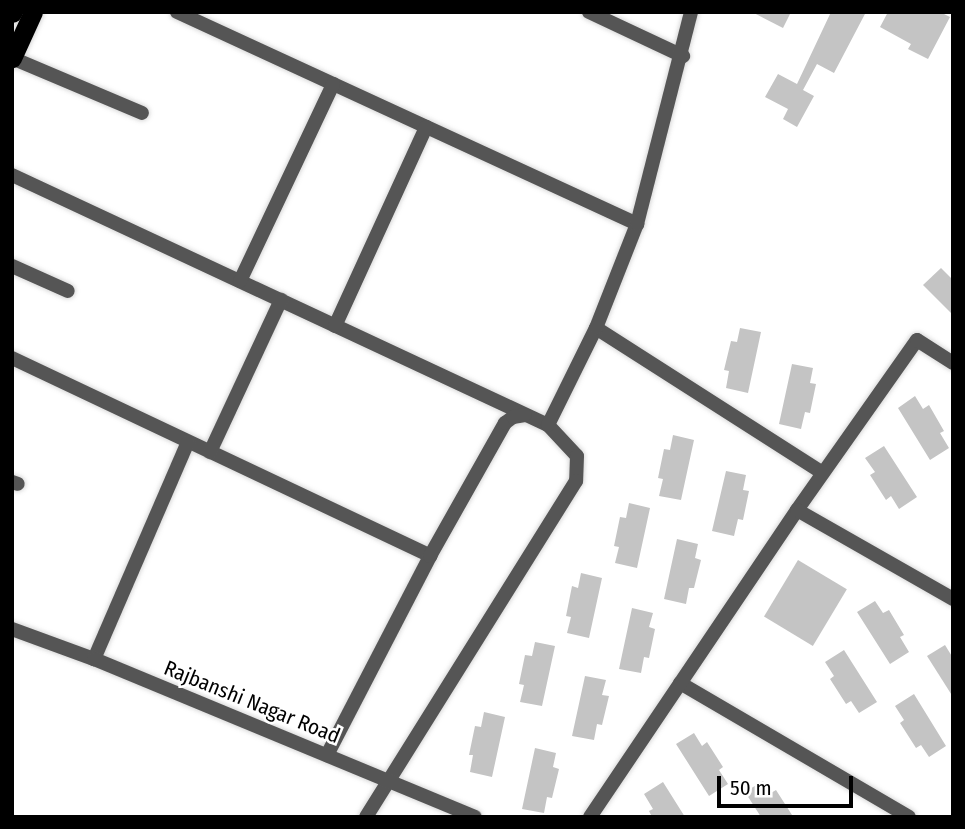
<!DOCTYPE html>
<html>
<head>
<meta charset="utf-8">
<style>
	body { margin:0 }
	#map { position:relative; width:965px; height:829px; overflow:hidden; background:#fff; font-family:"Fira Sans Condensed",sans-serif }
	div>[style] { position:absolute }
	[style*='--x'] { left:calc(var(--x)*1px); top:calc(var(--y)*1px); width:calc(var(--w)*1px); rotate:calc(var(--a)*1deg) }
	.building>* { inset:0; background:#c4c4c4; transform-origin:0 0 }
	.roads { filter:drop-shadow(0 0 2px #dbdbdb) drop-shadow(0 0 2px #dbdbdb) }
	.minor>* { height:14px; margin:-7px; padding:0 7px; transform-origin:7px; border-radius:7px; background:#555 }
	.tertiary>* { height:14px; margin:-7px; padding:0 7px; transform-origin:7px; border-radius:7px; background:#555 }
	.trunk>* { height:19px; margin:-9.5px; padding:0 9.5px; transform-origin:9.5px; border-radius:9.5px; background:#000 }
	span { translate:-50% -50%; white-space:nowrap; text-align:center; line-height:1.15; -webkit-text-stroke:5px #fff; paint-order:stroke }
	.street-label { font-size:21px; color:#000 }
	.frame { position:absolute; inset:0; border:14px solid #000; pointer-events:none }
	.scale { position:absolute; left:717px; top:776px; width:136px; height:32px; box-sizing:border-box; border:4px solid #000; border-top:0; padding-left:9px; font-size:21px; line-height:24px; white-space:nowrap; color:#000; -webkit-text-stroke:5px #fff; paint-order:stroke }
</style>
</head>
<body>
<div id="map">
	<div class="building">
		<i style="clip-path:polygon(752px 12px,791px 12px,783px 28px)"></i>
		<i style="clip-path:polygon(831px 12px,866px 12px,834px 73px,817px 64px,803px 90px,814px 96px,797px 127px,783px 119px,788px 109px,765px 97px,778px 74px,797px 84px)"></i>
		<i style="clip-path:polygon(888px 12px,940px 12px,950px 17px,928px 59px,908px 49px,911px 44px,880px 27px)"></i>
		<i style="clip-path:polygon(941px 268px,953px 280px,953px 315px,923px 285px)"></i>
		<i style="clip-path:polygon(740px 328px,761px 332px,748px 393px,726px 388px,729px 371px,724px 370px,731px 341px,737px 342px)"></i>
		<i style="clip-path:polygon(792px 364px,813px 368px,810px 383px,816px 384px,810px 413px,805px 412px,801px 429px,779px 424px)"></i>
		<i style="clip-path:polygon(915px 396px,923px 409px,929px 405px,944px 431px,940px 433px,949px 448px,930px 460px,898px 408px)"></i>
		<i style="clip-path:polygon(673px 435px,694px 440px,681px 500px,659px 496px,663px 479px,658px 478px,664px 449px,670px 450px)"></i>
		<i style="clip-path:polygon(884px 446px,917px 497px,899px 509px,891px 496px,886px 500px,870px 475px,875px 472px,865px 458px)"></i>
		<i style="clip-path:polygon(726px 471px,746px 475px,743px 490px,749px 491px,743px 520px,738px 519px,734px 536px,712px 531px)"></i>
		<i style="clip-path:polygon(629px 503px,650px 508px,637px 568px,615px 563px,619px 547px,614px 546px,620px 517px,626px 518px)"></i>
		<i style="clip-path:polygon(677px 539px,698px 544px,695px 558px,701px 560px,694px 588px,689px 588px,686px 604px,664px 599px)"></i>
		<i style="left:798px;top:560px;width:57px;height:66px;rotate:31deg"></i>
		<i style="clip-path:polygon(581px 573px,602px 578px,589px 638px,567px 633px,571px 617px,566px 616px,572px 586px,578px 588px)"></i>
		<i style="clip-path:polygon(875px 601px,883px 613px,889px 610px,904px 635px,900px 637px,909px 652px,890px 664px,857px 612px)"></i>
		<i style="clip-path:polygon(632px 608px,653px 613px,649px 627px,655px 629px,649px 658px,644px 657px,641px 673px,619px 669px)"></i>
		<i style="clip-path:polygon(535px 642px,555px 646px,542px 706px,520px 702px,524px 685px,519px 684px,525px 655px,532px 656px)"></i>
		<i style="clip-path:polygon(945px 645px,953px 658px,953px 697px,927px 656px)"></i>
		<i style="clip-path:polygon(844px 650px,877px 702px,859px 713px,851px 701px,846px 704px,830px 679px,834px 676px,825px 662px)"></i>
		<i style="clip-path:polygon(585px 676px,606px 680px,602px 695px,609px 696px,602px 725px,597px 724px,594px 740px,572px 736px)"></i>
		<i style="clip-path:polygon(914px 694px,946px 746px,929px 757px,921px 745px,916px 748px,900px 723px,904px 720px,895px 706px)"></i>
		<i style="clip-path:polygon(484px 712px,505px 717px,492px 777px,470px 772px,473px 755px,469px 755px,475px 726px,481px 727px)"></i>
		<i style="clip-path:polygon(694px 733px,702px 746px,707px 742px,723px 767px,719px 770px,728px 784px,709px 796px,676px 744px)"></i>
		<i style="clip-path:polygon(535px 748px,556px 753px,553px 767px,559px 769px,552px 798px,547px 797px,544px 813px,522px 809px)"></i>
		<i style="clip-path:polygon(763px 781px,771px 793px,776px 790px,792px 815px,761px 817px,745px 792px)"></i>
		<i style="clip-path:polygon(663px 782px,685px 817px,652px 817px,649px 811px,653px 809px,644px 794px)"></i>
	</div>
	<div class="roads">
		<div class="minor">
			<i style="--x:177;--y:12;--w:507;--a:24.74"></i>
			<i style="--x:589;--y:12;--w:104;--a:25.1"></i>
			<i style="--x:12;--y:58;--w:141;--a:22.9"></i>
			<i style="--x:12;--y:175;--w:591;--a:25.01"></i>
			<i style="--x:548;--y:425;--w:42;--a:46.9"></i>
			<i style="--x:577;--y:456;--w:25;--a:92"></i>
			<i style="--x:576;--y:481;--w:396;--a:122"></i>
			<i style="--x:12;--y:266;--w:61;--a:24.1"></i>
			<i style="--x:240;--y:281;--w:218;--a:-64.7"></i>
			<i style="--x:335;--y:326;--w:219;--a:-65.4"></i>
			<i style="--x:596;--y:328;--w:269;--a:32.6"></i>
			<i style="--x:12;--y:358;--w:463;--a:25.3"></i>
			<i style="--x:548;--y:425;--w:108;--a:-63.7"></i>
			<i style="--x:596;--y:328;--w:112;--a:-68.5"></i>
			<i style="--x:637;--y:224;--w:219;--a:-75.7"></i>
			<i style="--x:210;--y:452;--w:168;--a:-65"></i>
			<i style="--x:12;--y:482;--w:6;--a:18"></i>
			<i style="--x:797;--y:510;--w:208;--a:-54.8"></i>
			<i style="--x:917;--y:340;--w:43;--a:32.6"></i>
			<i style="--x:94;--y:659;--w:236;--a:-66.6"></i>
			<i style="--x:680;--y:683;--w:265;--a:30.3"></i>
			<i style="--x:327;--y:755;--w:224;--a:-62.6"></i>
			<i style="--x:430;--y:556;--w:153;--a:-60.6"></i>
			<i style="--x:505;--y:423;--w:10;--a:-37"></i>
			<i style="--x:513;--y:417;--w:12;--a:-9"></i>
			<i style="--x:590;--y:817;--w:370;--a:-56"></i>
			<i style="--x:797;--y:510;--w:180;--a:29.7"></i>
		</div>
		<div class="tertiary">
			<i style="--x:12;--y:629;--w:87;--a:20.1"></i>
			<i style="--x:94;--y:659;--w:412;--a:22.5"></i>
		</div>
		<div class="trunk">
			<i style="--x:12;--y:13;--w:1;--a:-45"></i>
			<i style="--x:12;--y:58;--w:51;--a:-65.5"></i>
		</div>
	</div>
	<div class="street-label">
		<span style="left:252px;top:702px;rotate:22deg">Rajbanshi Nagar Road</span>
	</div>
	<div class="frame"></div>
	<div class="scale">50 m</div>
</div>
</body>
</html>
